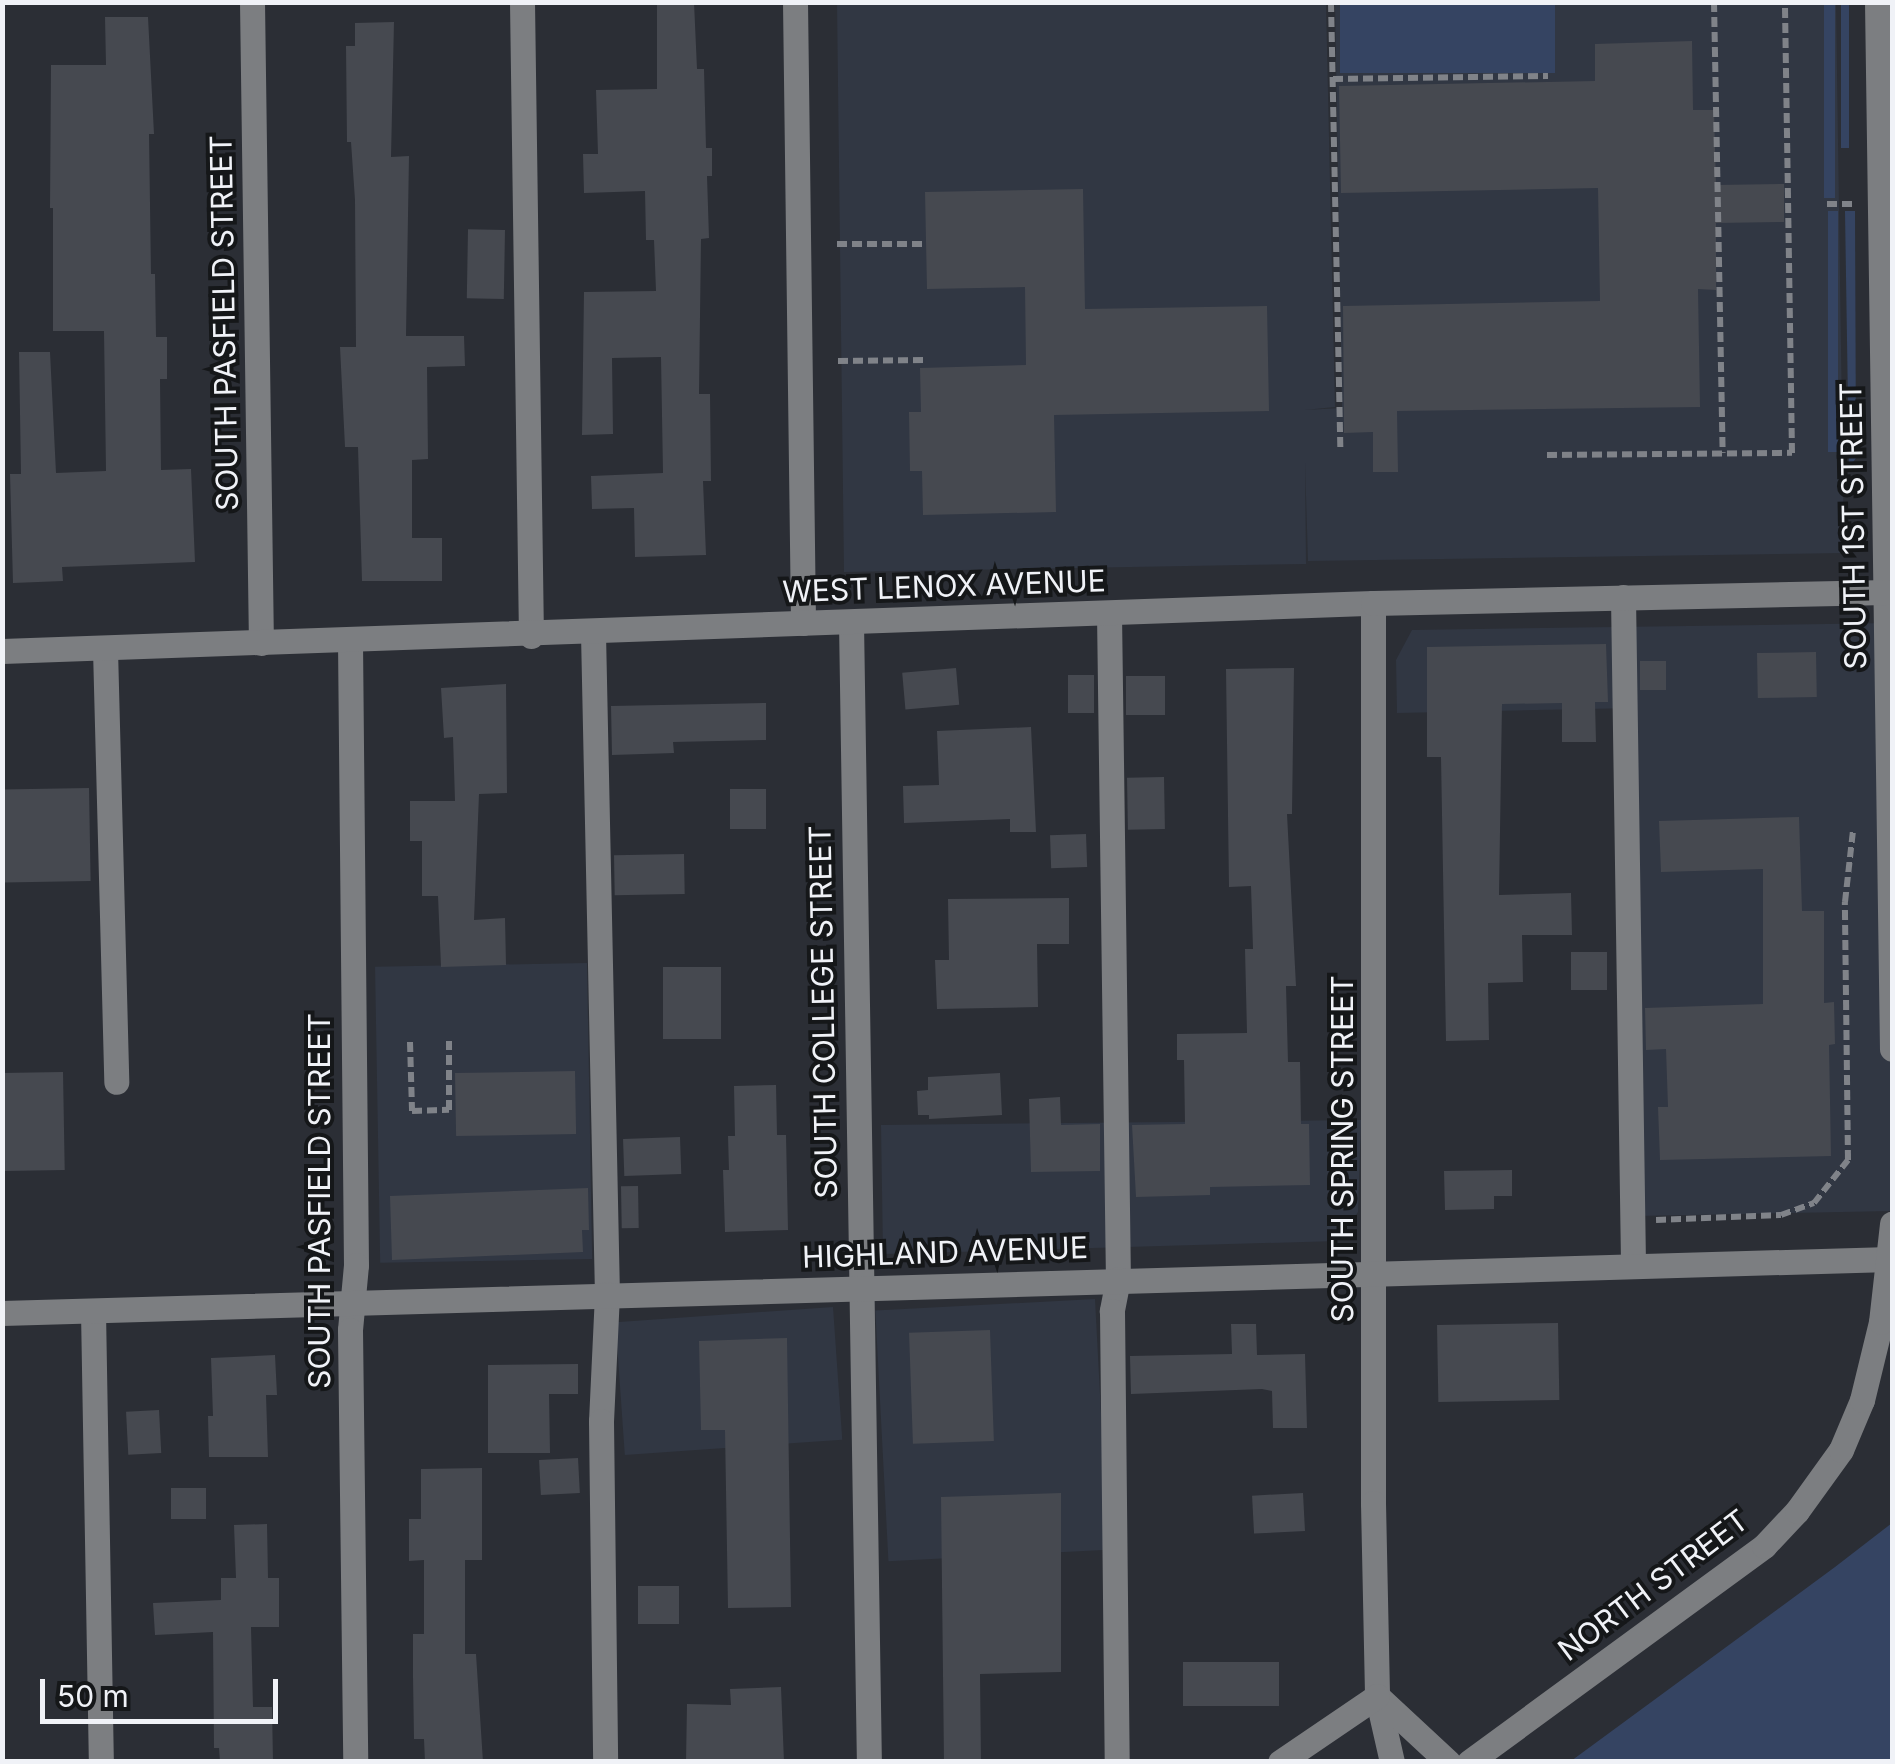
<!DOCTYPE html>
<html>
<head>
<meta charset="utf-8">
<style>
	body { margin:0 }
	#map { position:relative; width:1895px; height:1764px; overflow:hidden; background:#2b2e35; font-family:Inter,sans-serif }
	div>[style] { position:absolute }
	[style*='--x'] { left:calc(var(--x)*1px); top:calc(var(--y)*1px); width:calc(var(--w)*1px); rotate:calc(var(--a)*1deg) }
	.built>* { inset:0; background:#313743; transform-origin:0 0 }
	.green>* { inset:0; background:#354462; transform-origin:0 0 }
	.building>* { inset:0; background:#464950; transform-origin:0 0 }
	.path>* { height:6px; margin-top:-3px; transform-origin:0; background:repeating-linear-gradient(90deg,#808389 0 10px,transparent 0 15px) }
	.minor>* { height:25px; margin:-12.5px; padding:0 12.5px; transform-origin:12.5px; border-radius:12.5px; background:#7c7e81 }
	span { translate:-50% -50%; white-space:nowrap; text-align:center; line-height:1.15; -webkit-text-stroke:8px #151719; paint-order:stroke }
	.street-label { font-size:30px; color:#f0f2f7 }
	.frame { position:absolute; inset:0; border:5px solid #f0f2f7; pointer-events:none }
	.scale { position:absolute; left:40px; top:1679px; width:238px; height:45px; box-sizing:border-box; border:5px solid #f0f2f7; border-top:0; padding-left:12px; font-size:30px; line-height:35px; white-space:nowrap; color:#f0f2f7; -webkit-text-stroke:8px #151719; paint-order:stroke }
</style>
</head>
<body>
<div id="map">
	<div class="built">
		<i style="clip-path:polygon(837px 3px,1326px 3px,1335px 407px,1304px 410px,1342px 408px,1335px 3px,1836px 3px,1844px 553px,1308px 561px,1305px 462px,1306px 564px,844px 572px)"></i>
		<i style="clip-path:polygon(1892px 623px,1892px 1211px,1636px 1216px,1635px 708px,1397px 713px,1396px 660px,1412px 630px)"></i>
		<i style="left:587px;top:963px;width:296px;height:212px;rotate:89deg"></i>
		<i style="clip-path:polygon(1361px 1120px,1358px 1212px,1337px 1241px,883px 1254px,881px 1125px)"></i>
		<i style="left:1095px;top:1299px;width:251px;height:220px;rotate:87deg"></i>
		<i style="left:833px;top:1307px;width:133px;height:218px;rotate:86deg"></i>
	</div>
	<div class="green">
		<i style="left:1340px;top:3px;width:215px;height:70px"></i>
		<i style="left:1824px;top:3px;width:11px;height:195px"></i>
		<i style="left:1841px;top:3px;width:8px;height:145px"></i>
		<i style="left:1828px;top:211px;width:10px;height:241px"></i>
		<i style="clip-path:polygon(1845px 211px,1855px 211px,1856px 458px,1849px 468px)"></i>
		<i style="clip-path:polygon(1892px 1523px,1892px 1761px,1571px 1761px,1835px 1567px)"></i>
	</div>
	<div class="building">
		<i style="clip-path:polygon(657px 2px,694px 2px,697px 69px,704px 69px,706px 148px,712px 148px,712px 176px,707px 176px,709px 238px,701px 239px,699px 394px,710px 394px,711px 481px,703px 481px,706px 555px,635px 557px,634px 508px,592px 509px,591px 476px,663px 473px,661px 357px,612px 358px,613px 434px,582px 435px,584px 292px,656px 291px,654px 240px,646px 240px,645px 191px,584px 193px,583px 154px,598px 154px,596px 90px,657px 89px)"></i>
		<i style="clip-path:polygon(105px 17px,148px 17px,154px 134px,149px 134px,151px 274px,155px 274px,156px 337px,167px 337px,167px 379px,160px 379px,161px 470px,191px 469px,195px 562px,62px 567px,63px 581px,13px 583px,10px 474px,21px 474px,19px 352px,50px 352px,56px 473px,106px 471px,104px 331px,53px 331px,53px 208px,50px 208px,51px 65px,106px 65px)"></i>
		<i style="clip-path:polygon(394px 22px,391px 157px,409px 156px,406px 336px,464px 336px,465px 366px,427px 367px,428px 459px,412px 460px,412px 538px,442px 538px,442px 581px,362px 581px,358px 447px,345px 447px,340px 347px,356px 347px,355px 200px,351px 142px,347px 142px,346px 46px,355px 46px,355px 23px)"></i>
		<i style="clip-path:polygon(1692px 41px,1693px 110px,1714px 110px,1716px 185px,1784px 184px,1784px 222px,1716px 223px,1716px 290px,1698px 289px,1700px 407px,1397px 411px,1398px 472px,1373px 472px,1373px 432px,1344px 433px,1343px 306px,1600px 301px,1598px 188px,1341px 193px,1339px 86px,1595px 81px,1595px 44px)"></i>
		<i style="clip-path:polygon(1083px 189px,1085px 309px,1267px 306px,1269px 411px,1054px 415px,1056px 512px,923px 515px,922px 471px,910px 471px,909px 412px,921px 412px,920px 368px,1026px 365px,1025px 287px,927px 289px,925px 192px)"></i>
		<i style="left:505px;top:230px;width:69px;height:37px;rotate:91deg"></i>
		<i style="clip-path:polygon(1606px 644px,1608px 702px,1595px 702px,1596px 742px,1562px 742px,1562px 703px,1502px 704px,1499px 895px,1571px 893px,1572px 935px,1522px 935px,1523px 982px,1488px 983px,1489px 1040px,1446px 1041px,1441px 757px,1427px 757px,1427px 647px)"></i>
		<i style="left:1816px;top:652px;width:45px;height:59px;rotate:89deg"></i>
		<i style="left:1640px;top:661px;width:26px;height:29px"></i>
		<i style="left:956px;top:668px;width:37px;height:54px;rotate:85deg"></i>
		<i style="clip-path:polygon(1294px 668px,1292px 814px,1287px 814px,1296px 986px,1286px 986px,1288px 1062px,1300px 1062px,1301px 1124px,1309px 1124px,1310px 1185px,1210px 1187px,1210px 1195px,1136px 1197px,1132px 1125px,1185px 1124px,1184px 1060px,1177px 1060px,1177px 1034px,1247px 1033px,1245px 949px,1253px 949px,1251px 886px,1229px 887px,1226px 669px)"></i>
		<i style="left:1068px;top:675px;width:26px;height:38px"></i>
		<i style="left:1126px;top:676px;width:39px;height:39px"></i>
		<i style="clip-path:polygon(506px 684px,507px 793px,479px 794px,474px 920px,505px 918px,506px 965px,441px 967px,438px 896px,422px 896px,422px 841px,410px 841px,410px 801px,455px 801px,453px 737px,444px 738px,441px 688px)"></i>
		<i style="clip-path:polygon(766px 703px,766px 740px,673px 742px,674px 753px,612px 755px,611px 706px)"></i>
		<i style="clip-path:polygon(1031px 727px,1036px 832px,1010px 832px,1010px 819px,904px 823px,903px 786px,939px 785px,937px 731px)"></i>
		<i style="left:1164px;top:777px;width:52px;height:37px;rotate:89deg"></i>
		<i style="left:89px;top:788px;width:93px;height:87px;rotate:89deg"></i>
		<i style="left:730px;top:789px;width:36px;height:40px"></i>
		<i style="clip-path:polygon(1799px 817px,1802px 911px,1824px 911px,1824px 1003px,1834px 1002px,1835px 1044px,1829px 1045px,1831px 1156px,1660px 1160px,1658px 1107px,1668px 1107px,1666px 1049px,1646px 1050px,1645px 1008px,1763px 1004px,1763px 869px,1661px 872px,1659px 821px)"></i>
		<i style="left:1086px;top:834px;width:33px;height:36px;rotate:88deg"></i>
		<i style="left:684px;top:854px;width:40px;height:70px;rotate:89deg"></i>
		<i style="clip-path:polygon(1069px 898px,1069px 944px,1037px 944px,1038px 1007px,937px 1009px,935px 960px,949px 960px,948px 899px)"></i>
		<i style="left:1571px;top:952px;width:36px;height:38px"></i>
		<i style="left:663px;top:967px;width:58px;height:72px"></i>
		<i style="left:575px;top:1071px;width:63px;height:120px;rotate:89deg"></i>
		<i style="left:63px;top:1072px;width:98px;height:61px;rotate:89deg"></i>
		<i style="clip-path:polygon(1000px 1073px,1002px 1115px,929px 1119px,929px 1115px,918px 1115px,917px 1091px,928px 1090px,928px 1077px)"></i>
		<i style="clip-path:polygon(776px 1085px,777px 1135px,786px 1135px,788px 1230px,725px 1232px,723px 1170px,729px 1170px,728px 1136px,735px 1136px,734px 1086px)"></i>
		<i style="clip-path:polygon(1060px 1097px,1061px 1125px,1100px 1124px,1100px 1171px,1031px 1172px,1029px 1099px)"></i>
		<i style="left:680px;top:1137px;width:37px;height:57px;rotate:88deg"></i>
		<i style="clip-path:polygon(1512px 1170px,1512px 1196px,1494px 1196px,1494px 1209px,1445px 1210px,1444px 1171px)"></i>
		<i style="left:638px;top:1186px;width:42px;height:17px;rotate:89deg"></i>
		<i style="clip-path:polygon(588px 1188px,589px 1230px,582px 1230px,583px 1252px,392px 1260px,390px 1196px)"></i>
		<i style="left:1558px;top:1323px;width:77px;height:121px;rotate:89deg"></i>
		<i style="clip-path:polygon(1231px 1324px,1256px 1324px,1257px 1355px,1305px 1354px,1307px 1428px,1273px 1428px,1272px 1391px,1262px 1389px,1131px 1394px,1130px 1356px,1232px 1354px)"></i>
		<i style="left:990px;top:1330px;width:111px;height:81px;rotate:88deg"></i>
		<i style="clip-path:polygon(787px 1338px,791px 1607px,728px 1608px,725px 1430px,701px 1430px,699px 1341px)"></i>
		<i style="clip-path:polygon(275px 1355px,277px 1395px,266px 1395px,268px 1457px,209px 1457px,208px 1416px,213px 1416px,211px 1358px)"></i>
		<i style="clip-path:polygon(578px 1364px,578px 1394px,549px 1394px,550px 1453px,488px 1453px,488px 1365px)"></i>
		<i style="left:159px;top:1410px;width:43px;height:33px;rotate:87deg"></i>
		<i style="left:578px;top:1458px;width:35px;height:39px;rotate:87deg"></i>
		<i style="clip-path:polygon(482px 1468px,482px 1560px,465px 1560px,465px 1654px,476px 1654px,483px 1762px,425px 1762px,424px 1739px,414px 1739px,413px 1676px,413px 1634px,424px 1634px,424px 1560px,409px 1561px,409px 1519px,421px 1519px,421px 1469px)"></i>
		<i style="left:171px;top:1488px;width:35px;height:31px"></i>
		<i style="clip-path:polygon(1061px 1493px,1061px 1672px,980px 1674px,981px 1762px,944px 1762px,941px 1497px)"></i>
		<i style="left:1303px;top:1493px;width:38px;height:51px;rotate:87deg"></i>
		<i style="clip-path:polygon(267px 1524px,268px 1578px,279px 1578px,279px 1627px,251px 1627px,253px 1707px,272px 1707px,273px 1762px,220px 1762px,219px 1748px,214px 1748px,213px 1632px,155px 1635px,153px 1603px,221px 1600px,221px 1578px,236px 1578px,234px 1525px)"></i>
		<i style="left:679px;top:1586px;width:38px;height:41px;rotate:90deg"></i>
		<i style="left:1279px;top:1662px;width:44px;height:96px;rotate:90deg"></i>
		<i style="clip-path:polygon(781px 1687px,784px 1762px,686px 1762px,687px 1704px,731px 1705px,730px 1689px)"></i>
	</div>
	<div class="path">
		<i style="--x:1331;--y:2;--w:446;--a:88.8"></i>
		<i style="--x:1714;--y:2;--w:451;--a:88.9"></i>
		<i style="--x:1333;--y:79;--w:215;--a:-0.8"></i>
		<i style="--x:1827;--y:204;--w:26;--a:0"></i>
		<i style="--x:837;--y:244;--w:86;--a:0"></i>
		<i style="--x:838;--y:361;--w:88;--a:-0.7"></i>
		<i style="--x:1547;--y:455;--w:245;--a:-0.5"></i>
		<i style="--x:1792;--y:453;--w:451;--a:-90.9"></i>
		<i style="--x:410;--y:1042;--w:69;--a:88.3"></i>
		<i style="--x:412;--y:1111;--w:37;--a:-2"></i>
		<i style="--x:449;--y:1110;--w:69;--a:-90"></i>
		<i style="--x:1656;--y:1220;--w:125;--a:-2.3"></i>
		<i style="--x:1781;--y:1215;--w:35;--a:-20"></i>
		<i style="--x:1814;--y:1203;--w:55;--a:-51.7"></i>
		<i style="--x:1848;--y:1160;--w:258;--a:-90.7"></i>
		<i style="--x:1845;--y:902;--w:71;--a:-83.6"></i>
	</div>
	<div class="minor">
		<i style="--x:252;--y:2;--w:641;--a:89.2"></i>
		<i style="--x:522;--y:2;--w:634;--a:89.19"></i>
		<i style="--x:795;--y:2;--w:621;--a:89.26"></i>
		<i style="--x:1877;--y:2;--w:1047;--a:89.18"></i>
		<i style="--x:1623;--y:597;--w:668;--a:89.14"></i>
		<i style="--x:1373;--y:603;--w:900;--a:90"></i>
		<i style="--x:1373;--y:1503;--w:193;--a:88.8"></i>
		<i style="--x:1377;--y:1696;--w:68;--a:77.2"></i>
		<i style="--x:1109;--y:613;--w:666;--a:89.23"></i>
		<i style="--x:1118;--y:1279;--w:33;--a:101"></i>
		<i style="--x:1112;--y:1311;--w:451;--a:89.4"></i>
		<i style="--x:851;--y:622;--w:1140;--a:89.1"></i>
		<i style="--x:593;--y:633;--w:661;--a:88.79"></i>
		<i style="--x:607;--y:1294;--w:127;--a:92.7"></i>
		<i style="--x:601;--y:1421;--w:341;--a:89.3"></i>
		<i style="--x:350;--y:641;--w:624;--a:89.45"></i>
		<i style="--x:356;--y:1265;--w:65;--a:95.3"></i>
		<i style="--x:350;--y:1330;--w:432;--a:89.3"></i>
		<i style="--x:105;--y:649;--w:433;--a:88.5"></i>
		<i style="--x:2;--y:651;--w:1372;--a:-2.01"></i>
		<i style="--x:1373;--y:603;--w:514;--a:-1.23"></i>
		<i style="--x:93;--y:1311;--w:451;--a:89"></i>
		<i style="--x:2;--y:1313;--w:1889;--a:-1.64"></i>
		<i style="--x:1377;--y:1696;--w:97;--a:42.9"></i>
		<i style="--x:1280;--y:1762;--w:117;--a:-34.2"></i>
		<i style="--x:1469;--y:1762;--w:366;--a:-36.2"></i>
		<i style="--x:1764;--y:1546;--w:48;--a:-46.7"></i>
		<i style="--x:1797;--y:1511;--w:75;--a:-54.2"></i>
		<i style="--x:1841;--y:1450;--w:54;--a:-67.2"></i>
		<i style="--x:1862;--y:1400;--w:80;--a:-76.3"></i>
		<i style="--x:1881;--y:1322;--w:99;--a:-83.6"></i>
	</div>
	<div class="street-label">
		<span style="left:224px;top:323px;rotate:-91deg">SOUTH PASFIELD STREET</span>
		<span style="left:1853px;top:526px;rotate:-91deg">SOUTH 1ST STREET</span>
		<span style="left:944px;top:586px;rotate:-2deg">WEST LENOX AVENUE</span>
		<span style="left:823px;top:1012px;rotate:-91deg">SOUTH COLLEGE STREET</span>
		<span style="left:1342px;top:1149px;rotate:-90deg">SOUTH SPRING STREET</span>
		<span style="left:319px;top:1201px;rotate:-90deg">SOUTH PASFIELD STREET</span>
		<span style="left:945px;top:1252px;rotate:-2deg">HIGHLAND AVENUE</span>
		<span style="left:1653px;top:1585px;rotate:-37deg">NORTH STREET</span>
	</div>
	<div class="frame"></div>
	<div class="scale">50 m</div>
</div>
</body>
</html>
